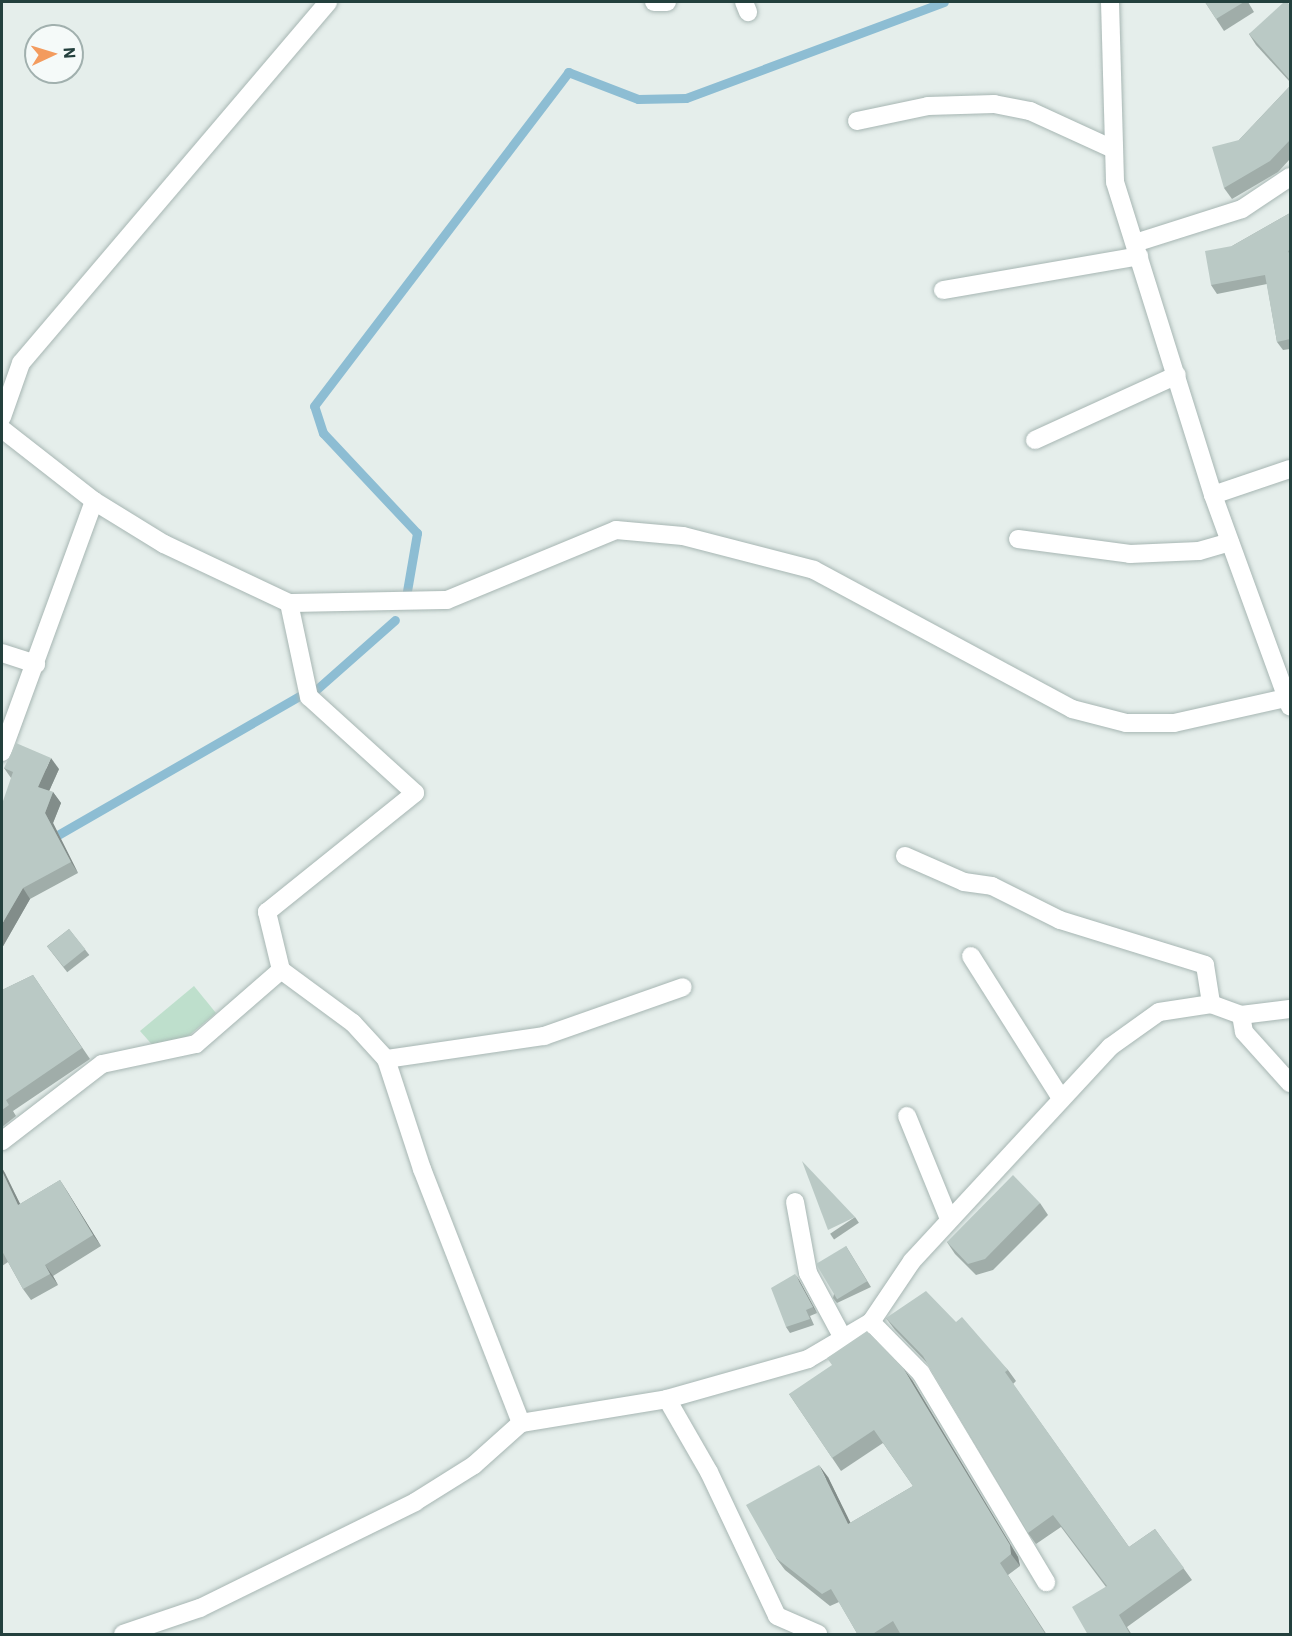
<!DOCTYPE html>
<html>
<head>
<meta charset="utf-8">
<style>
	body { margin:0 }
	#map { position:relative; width:1292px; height:1636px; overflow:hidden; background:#e5eeeb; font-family:"IBM Plex Sans",sans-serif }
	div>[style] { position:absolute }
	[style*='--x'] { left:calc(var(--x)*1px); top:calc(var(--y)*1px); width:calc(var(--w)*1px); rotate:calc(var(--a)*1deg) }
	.green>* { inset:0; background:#bedfcc }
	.stream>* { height:9px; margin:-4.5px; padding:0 4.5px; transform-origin:4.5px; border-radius:4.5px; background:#8dbdd3 }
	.roads { filter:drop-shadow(0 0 2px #a7b6b3) drop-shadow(0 0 2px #a7b6b3) }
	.minor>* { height:18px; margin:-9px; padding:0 9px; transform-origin:9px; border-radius:9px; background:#fff }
	.wall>* { inset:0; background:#a0ada9; transform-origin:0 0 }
	.shaded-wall>* { inset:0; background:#828d8a }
	.building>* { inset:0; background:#bac9c5; transform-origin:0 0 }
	span { translate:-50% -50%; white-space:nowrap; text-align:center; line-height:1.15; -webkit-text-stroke:4.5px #f5faf9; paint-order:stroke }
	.frame { position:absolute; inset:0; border:3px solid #23403d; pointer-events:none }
	.north { position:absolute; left:24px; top:24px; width:60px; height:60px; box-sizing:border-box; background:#f5faf9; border:2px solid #a1b0ae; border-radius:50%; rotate:86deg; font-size:16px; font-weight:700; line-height:24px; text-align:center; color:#23403d }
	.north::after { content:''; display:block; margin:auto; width:21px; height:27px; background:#f39b5e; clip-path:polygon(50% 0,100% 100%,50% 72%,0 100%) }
</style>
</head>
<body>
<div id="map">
	<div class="green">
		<i style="clip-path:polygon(194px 986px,216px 1013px,180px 1043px,155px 1048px,140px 1031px)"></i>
	</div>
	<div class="stream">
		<i style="--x:407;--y:591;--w:59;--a:-80.2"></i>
		<i style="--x:417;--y:533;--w:137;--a:-133.2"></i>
		<i style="--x:323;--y:433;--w:28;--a:-108"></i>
		<i style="--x:314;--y:406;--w:420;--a:-52.7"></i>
		<i style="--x:568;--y:72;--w:75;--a:21.1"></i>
		<i style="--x:638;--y:99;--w:48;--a:-1.2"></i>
		<i style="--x:686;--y:98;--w:275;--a:-20.4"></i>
		<i style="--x:317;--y:689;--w:104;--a:-41.5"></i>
		<i style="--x:49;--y:840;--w:289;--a:-29.9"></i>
	</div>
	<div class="roads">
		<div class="minor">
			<i style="--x:654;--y:2;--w:13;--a:0"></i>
			<i style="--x:744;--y:2;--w:11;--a:68"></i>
			<i style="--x:1110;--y:2;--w:180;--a:88.4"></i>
			<i style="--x:1115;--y:182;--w:328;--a:72.6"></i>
			<i style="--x:1213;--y:495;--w:225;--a:70"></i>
			<i style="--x:857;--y:121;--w:73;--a:-11.9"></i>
			<i style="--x:928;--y:106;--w:66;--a:-1.7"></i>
			<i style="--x:994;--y:104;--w:37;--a:11"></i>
			<i style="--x:1030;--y:111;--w:91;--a:24.6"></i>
			<i style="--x:1135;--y:243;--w:112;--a:-17.6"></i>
			<i style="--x:1242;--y:209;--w:58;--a:-33.7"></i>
			<i style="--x:943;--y:290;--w:199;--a:-9.8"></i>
			<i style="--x:2;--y:417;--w:57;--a:-70.6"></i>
			<i style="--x:21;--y:363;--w:474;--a:-49.6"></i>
			<i style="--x:2;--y:429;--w:117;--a:38"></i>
			<i style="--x:94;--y:501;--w:267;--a:110.1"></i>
			<i style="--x:1035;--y:440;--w:156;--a:-24.6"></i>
			<i style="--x:1213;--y:495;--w:81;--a:-18.7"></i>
			<i style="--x:94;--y:501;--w:82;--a:31.6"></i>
			<i style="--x:164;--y:544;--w:138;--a:25.3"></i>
			<i style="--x:289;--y:603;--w:158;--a:-1.1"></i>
			<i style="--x:447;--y:600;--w:183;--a:-22.5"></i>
			<i style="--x:616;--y:530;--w:67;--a:5.1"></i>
			<i style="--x:683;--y:536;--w:135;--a:14.5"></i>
			<i style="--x:814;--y:570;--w:293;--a:28.3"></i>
			<i style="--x:1072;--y:709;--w:56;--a:14.5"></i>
			<i style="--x:1126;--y:723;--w:48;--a:0"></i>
			<i style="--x:1174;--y:723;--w:119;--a:-12.6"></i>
			<i style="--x:1018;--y:539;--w:113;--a:7.6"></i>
			<i style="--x:1130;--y:554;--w:69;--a:-2.5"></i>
			<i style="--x:1199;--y:551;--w:32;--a:-16"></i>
			<i style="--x:2;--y:653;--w:36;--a:18"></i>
			<i style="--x:905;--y:856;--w:64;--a:23.8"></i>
			<i style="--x:964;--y:882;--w:28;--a:8"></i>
			<i style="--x:992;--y:886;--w:76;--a:26.6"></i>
			<i style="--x:1060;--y:920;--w:152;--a:17.2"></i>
			<i style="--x:1205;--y:965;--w:39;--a:81"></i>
			<i style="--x:971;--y:956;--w:167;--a:57.7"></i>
			<i style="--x:281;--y:970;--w:89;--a:36.4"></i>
			<i style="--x:353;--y:1023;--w:49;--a:47.5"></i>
			<i style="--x:386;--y:1059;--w:116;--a:71.9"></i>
			<i style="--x:422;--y:1169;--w:273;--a:68.7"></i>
			<i style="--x:1241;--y:1015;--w:17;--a:80"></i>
			<i style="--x:1244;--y:1032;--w:69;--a:48"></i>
			<i style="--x:386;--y:1059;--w:160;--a:-8.3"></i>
			<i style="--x:544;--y:1036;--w:147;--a:-19.4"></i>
			<i style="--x:907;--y:1116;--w:111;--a:67.8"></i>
			<i style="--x:2;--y:1141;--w:126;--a:-37.6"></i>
			<i style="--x:102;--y:1064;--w:96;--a:-12"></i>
			<i style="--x:196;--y:1044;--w:113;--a:-41"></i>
			<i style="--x:281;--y:970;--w:60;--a:-103.6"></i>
			<i style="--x:267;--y:912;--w:190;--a:-38.8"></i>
			<i style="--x:415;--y:793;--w:143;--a:-137.8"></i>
			<i style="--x:309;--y:697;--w:96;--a:-102"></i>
			<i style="--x:795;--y:1202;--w:72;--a:79.6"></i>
			<i style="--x:808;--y:1273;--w:74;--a:61.7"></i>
			<i style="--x:871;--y:1322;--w:71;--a:45.6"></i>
			<i style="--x:921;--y:1373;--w:244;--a:59.1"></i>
			<i style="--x:667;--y:1399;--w:84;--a:60.1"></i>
			<i style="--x:709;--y:1472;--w:159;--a:64.7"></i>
			<i style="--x:777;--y:1616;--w:45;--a:23.7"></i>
			<i style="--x:123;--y:1634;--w:81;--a:-18.7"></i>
			<i style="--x:200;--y:1608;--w:240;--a:-26.2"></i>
			<i style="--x:415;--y:1502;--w:70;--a:-32.1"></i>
			<i style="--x:474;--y:1465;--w:63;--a:-41.8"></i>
			<i style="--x:521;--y:1423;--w:148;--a:-9.3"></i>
			<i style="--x:667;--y:1399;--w:147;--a:-15.8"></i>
			<i style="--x:808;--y:1359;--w:73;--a:-30.4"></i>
			<i style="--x:871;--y:1322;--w:73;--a:-56.1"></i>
			<i style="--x:912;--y:1261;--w:292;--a:-47.2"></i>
			<i style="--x:1110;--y:1047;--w:60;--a:-35.5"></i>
			<i style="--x:1159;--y:1012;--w:53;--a:-8.7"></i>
			<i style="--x:1211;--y:1004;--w:32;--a:20"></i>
			<i style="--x:1241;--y:1015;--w:49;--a:-7"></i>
		</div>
	</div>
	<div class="wall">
		<i style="clip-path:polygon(1205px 2px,1248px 2px,1254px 12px,1224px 31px)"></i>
		<i style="clip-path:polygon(1290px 5px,1290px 82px,1256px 45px,1249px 34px)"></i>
		<i style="clip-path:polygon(1290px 86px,1290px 159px,1278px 172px,1232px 199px,1224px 188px,1239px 140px)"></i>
		<i style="clip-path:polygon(1290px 213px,1290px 349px,1283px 350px,1277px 342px,1267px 284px,1217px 294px,1211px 285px,1232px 246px)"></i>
		<i style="clip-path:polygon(4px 768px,59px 769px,49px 791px,53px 792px,61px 803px,53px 823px,78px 873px,30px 899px,2px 948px,11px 778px)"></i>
		<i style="left:69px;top:929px;width:33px;height:28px;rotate:52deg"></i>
		<i style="clip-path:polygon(33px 975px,90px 1059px,13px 1111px,16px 1116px,2px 1127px,2px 990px)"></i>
		<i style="clip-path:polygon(2px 1168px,20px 1204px,60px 1180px,101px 1246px,53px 1276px,58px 1285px,31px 1300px,23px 1289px,8px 1262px,2px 1266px)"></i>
		<i style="clip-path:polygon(1040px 1203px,1048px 1215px,993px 1270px,976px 1275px,955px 1254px,947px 1242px)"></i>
		<i style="left:855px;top:1217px;width:7px;height:30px;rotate:56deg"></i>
		<i style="clip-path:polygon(846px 1246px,871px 1287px,837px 1303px,833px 1298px)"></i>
		<i style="clip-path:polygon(799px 1280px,817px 1313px,810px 1316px,814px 1325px,790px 1333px,786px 1327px)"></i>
		<i style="clip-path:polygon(886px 1318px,956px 1322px,1008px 1370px,1016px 1381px,1013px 1384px,1129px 1547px,1155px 1529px,1192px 1580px,1127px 1627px,1132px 1635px,1088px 1635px,1106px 1587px,1061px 1527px,1036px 1544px,1028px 1533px,928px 1364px,895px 1330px)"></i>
		<i style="clip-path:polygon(912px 1380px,1018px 1557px,1020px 1566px,1008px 1575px,1047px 1635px,858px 1635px,839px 1602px,830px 1606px,785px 1570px,776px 1558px,828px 1477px,850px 1523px,913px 1486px,883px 1443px,841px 1471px,789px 1394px)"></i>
	</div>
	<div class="shaded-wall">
		<i style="clip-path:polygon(51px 758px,59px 769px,46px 798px,38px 787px)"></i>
		<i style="clip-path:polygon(53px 792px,61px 803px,53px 823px,78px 873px,71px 862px,45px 813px)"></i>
		<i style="clip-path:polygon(23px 888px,30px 899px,2px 948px,2px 924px)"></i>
		<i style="clip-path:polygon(2px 1168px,5px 1173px,26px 1216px,18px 1205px,2px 1171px)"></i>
		<i style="clip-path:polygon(60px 1180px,67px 1191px,101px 1246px,93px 1235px)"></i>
		<i style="clip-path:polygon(45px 1265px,53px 1276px,58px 1285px,50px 1274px)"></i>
		<i style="clip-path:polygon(795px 1274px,799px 1280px,817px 1313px,813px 1307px)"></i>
		<i style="clip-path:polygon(903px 1368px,912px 1380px,1018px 1557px,1020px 1566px,1011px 1554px)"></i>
		<i style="clip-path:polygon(819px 1465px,828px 1477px,857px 1536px,848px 1524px)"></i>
	</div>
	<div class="building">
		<i style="clip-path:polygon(1205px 2px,1244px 2px,1216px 19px)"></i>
		<i style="clip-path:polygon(1284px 2px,1287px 2px,1290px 5px,1290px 80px,1249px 34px)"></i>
		<i style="clip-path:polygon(1290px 86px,1290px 140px,1270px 161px,1224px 188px,1212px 147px,1239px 140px)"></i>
		<i style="clip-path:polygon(1290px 213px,1290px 250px,1288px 251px,1290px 255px,1290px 339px,1277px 342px,1265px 275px,1211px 285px,1205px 251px,1232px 246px)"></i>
		<i style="clip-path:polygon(16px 743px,51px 758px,38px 787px,53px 792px,45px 813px,71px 862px,23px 888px,2px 924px,2px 804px,13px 772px,4px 768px)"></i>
		<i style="left:69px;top:929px;width:26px;height:28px;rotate:51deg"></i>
		<i style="clip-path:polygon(33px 975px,82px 1048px,6px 1100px,9px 1105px,2px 1110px,2px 990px)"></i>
		<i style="clip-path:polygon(802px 1161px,855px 1217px,828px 1230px)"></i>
		<i style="clip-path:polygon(2px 1171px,18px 1205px,60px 1180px,93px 1235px,45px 1265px,50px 1274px,23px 1289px,2px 1251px)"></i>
		<i style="clip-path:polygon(1013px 1175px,1040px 1203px,985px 1259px,968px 1264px,947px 1242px)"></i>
		<i style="left:846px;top:1246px;width:41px;height:35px;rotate:59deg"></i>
		<i style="clip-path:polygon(795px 1274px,813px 1307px,806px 1310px,810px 1319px,786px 1327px,771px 1288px)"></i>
		<i style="clip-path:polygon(926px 1291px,956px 1322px,962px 1317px,1008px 1370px,1005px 1372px,1129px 1547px,1155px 1529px,1184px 1568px,1119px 1615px,1130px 1634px,1129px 1635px,1088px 1635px,1072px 1607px,1107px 1586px,1053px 1515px,1028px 1533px,923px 1356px,886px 1318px)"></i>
		<i style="clip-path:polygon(867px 1331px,903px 1368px,1010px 1545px,1011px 1554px,1000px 1563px,1046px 1635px,901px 1635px,893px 1621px,871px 1635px,858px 1635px,831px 1589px,822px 1594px,776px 1558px,746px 1505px,819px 1465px,848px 1524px,913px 1486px,874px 1430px,832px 1458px,789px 1394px,832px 1365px,827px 1358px)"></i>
	</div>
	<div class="frame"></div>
	<div class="north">N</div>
</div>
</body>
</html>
